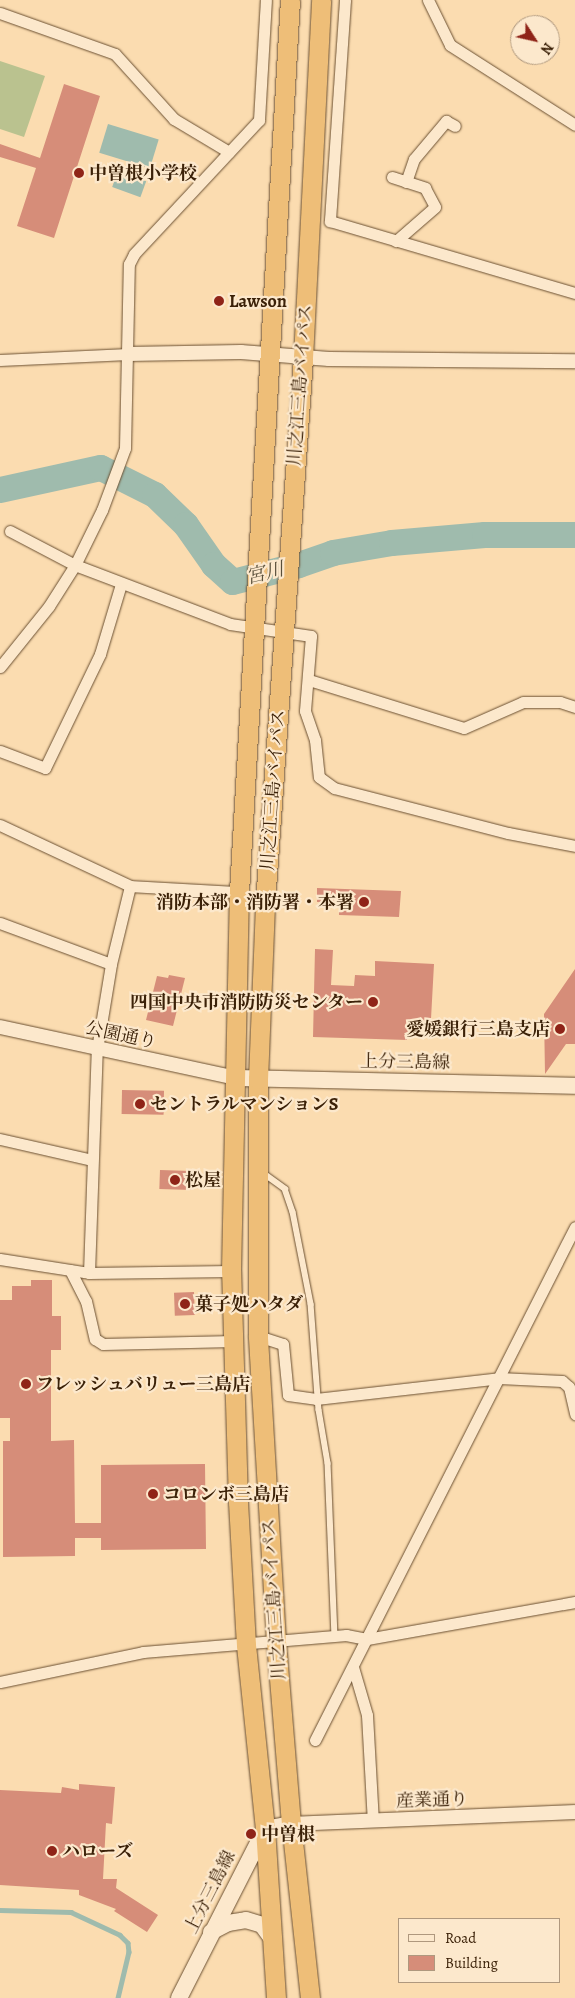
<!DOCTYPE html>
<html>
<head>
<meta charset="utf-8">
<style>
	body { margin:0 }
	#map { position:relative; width:575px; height:1998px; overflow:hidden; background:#fbdcb0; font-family:Alegreya,"Noto Serif JP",serif }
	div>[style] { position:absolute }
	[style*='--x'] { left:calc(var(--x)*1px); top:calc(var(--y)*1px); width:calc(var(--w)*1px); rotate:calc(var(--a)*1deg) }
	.green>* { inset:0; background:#bac28f }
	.water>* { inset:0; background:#9fbbad; transform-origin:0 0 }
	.stream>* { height:4.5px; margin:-2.25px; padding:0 2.25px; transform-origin:2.25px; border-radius:2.25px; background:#9fbbad }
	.river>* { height:26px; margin:-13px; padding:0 13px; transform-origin:13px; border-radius:13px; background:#9fbbad }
	.building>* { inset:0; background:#d68d79; transform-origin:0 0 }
	.roads { filter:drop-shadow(0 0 1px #6b5032) drop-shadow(0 0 1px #6b5032) }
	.service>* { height:5.5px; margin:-2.75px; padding:0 2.75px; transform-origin:2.75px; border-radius:2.75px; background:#fce8cc }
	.minor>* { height:11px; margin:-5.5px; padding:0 5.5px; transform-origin:5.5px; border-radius:5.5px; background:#fce8cc }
	.tertiary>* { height:14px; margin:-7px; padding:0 7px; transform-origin:7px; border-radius:7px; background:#fce8cc }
	.secondary>* { height:16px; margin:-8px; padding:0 8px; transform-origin:8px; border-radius:8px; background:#fce8cc }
	.trunk>* { height:19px; margin:-9.5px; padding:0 9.5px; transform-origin:9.5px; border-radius:9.5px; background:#eebe78 }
	.dots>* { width:14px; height:14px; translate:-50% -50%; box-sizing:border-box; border:2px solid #fce8cc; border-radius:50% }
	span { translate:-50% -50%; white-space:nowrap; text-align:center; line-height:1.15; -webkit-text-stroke:4.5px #fce8cc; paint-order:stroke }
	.poi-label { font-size:18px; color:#3b2108; font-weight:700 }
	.left { translate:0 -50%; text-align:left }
	.right { translate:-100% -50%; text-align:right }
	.street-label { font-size:18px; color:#3b2108 }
	.water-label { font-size:19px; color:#594f3a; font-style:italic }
	.legend { position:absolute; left:398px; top:1918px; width:162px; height:65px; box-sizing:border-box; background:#fce8cc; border:1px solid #af987e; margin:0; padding:6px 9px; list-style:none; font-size:15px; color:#3b2108 }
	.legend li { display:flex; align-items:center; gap:10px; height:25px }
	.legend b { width:25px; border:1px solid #af987e }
	.north { position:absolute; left:510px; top:15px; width:50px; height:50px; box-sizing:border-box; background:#fce8cc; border:1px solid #af987e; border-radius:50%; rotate:125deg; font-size:14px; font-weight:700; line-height:20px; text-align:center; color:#3b2108 }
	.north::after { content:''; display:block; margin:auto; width:18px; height:22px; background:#8f2418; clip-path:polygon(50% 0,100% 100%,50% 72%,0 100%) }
</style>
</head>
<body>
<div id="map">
	<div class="green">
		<i style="clip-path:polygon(0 61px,45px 76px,24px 137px,0 129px)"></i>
	</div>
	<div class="water">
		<i style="left:108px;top:124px;width:53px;height:30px;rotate:17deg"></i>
		<i style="left:118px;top:171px;width:30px;height:17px;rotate:20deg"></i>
	</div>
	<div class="stream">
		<i style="--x:0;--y:1910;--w:71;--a:1.6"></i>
		<i style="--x:71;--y:1912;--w:54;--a:25.1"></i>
		<i style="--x:120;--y:1935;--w:11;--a:45"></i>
		<i style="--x:128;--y:1943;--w:9;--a:84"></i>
		<i style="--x:129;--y:1952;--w:47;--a:103.4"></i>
	</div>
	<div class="river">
		<i style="--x:0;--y:490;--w:103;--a:-12.3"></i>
		<i style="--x:101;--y:468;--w:60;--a:26.6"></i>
		<i style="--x:155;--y:495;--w:43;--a:44.1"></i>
		<i style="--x:186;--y:525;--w:49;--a:55"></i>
		<i style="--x:214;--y:565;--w:25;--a:42"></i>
		<i style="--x:233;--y:582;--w:68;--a:-14.4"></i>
		<i style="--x:299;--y:565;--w:36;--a:-19"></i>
		<i style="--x:333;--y:553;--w:60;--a:-9.6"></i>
		<i style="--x:392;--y:543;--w:93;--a:-4.9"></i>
		<i style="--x:485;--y:535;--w:90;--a:0"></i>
	</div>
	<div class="building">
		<i style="clip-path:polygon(64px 84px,100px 96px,54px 238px,17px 226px,36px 168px,0 157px,0 144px,40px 158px)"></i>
		<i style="clip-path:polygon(317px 888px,401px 891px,399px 917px,339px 915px,339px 903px,317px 902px)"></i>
		<i style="clip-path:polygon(315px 949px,333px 950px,331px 985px,354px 986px,355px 975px,375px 976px,375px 961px,434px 964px,431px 1019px,419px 1031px,407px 1036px,407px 1040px,313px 1037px)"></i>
		<i style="clip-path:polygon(575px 969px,575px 1044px,566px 1044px,545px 1074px,544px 1014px)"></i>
		<i style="clip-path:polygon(169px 975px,185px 978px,173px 1026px,146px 1020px,157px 976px,168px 978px)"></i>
		<i style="left:122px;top:1090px;width:42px;height:24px;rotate:1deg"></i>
		<i style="left:160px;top:1170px;width:32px;height:19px;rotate:2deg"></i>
		<i style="clip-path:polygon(31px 1280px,52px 1280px,52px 1316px,61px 1316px,61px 1350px,51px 1350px,51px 1441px,74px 1440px,75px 1523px,101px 1523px,101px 1465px,205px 1464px,206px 1549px,101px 1550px,101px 1538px,75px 1538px,75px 1556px,3px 1557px,3px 1441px,10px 1441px,10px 1418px,0 1418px,0 1300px,12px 1300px,12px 1286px,31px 1286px)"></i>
		<i style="left:194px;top:1292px;width:23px;height:20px;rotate:88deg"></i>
		<i style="clip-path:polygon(79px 1784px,115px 1787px,112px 1824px,106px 1823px,103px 1879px,117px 1879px,116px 1888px,158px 1915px,147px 1932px,114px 1911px,116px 1909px,79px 1895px,79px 1890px,0 1885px,0 1790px,61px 1793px,62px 1787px,79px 1790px)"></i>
	</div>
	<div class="roads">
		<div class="service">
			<i style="--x:262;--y:1172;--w:29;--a:36"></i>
			<i style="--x:285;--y:1189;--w:24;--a:71"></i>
			<i style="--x:293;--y:1212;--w:94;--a:78.9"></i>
			<i style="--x:311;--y:1304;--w:106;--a:85.7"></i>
			<i style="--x:319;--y:1410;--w:54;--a:80.4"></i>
			<i style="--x:328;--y:1463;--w:173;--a:87.7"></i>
		</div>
		<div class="minor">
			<i style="--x:345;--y:0;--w:222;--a:93.9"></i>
			<i style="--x:330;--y:221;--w:255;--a:16.4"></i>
			<i style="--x:428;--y:0;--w:50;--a:63.9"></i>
			<i style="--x:450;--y:45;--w:148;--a:32.6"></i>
			<i style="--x:0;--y:13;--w:122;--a:19.6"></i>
			<i style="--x:115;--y:54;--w:88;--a:47.8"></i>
			<i style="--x:174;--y:119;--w:64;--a:31"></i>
			<i style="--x:392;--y:177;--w:35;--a:18"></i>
			<i style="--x:425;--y:188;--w:21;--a:62"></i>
			<i style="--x:435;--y:207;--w:52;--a:138.9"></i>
			<i style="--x:406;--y:182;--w:24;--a:-71"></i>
			<i style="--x:414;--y:159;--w:50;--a:-49.9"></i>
			<i style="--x:446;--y:121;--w:10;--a:29"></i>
			<i style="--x:0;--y:360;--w:128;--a:-2.7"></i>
			<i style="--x:10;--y:531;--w:73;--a:27.6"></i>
			<i style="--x:75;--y:565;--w:166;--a:20.8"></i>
			<i style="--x:230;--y:624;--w:82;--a:8.4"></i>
			<i style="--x:311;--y:636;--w:75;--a:94.6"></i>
			<i style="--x:305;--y:711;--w:31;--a:71"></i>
			<i style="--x:315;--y:740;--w:37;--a:84"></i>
			<i style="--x:319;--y:777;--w:19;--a:36"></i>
			<i style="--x:334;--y:788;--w:180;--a:14.5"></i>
			<i style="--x:508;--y:833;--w:68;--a:11"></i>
			<i style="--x:0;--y:667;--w:78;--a:-51.2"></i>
			<i style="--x:49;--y:606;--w:49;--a:-57.6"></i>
			<i style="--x:75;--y:565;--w:61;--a:-63.9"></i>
			<i style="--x:102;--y:510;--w:66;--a:-69.6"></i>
			<i style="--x:125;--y:448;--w:184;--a:-88.8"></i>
			<i style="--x:129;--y:264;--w:11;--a:-63"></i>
			<i style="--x:134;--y:254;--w:183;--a:-47"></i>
			<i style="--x:259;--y:120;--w:120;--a:-86.7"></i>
			<i style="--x:309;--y:680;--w:162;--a:17.2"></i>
			<i style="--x:464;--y:728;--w:64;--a:-23.8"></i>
			<i style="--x:523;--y:702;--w:37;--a:0"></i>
			<i style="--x:560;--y:702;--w:16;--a:18"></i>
			<i style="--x:0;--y:751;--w:48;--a:20.7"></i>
			<i style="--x:45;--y:768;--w:127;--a:-64.2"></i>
			<i style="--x:100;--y:654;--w:73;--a:-73.3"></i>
			<i style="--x:0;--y:825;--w:144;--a:25.1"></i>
			<i style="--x:130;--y:886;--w:109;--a:3.2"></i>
			<i style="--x:0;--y:923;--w:118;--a:20.3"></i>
			<i style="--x:0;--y:1139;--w:94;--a:12.9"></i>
			<i style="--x:0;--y:1259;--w:90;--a:8.9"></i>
			<i style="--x:89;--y:1273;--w:142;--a:-0.8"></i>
			<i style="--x:70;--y:1270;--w:35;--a:63"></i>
			<i style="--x:86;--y:1301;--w:39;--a:77"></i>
			<i style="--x:95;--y:1339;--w:9;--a:32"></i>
			<i style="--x:103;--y:1344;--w:131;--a:-1.3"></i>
			<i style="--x:89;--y:1273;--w:224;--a:-88"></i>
			<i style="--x:97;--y:1049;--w:86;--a:-80.6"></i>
			<i style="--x:111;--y:964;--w:80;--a:-76.3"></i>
			<i style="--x:258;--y:1336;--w:26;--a:18"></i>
			<i style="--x:283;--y:1344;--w:51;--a:84.4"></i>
			<i style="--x:288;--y:1395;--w:28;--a:8"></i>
			<i style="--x:316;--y:1399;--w:184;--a:-6.5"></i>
			<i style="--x:499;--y:1378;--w:63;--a:2.7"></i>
			<i style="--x:562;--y:1381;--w:9;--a:41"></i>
			<i style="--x:569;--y:1387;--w:28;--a:77"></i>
			<i style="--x:353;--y:1667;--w:50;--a:73.7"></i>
			<i style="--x:367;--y:1715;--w:106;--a:86.8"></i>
			<i style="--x:0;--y:1682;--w:146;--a:-11.8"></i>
			<i style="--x:143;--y:1652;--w:204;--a:-4.8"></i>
			<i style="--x:346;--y:1635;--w:21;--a:11"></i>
			<i style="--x:367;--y:1639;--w:211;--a:-10.1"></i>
			<i style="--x:315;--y:1740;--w:575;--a:-63.12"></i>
		</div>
		<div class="tertiary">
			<i style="--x:128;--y:354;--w:113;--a:-1"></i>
			<i style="--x:241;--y:352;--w:88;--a:4.5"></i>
			<i style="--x:329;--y:359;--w:246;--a:0.5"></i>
			<i style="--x:0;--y:1027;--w:240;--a:12.2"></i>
			<i style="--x:291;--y:1824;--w:284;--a:-2.4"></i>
		</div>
		<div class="secondary">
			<i style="--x:235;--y:1078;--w:340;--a:1.3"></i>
			<i style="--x:211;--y:1932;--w:19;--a:-28"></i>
			<i style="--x:228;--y:1923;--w:18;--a:-9"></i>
			<i style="--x:246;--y:1920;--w:17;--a:17"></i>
			<i style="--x:262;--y:1925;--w:14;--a:54"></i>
			<i style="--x:179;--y:1998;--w:190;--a:-63"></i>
			<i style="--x:265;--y:1829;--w:26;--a:-11"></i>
		</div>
		<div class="trunk">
			<i style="--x:276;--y:1998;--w:169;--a:-93.7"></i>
			<i style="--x:265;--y:1829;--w:185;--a:-95.9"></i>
			<i style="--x:246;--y:1645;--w:143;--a:-93.2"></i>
			<i style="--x:238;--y:1502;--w:231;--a:-91.7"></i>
			<i style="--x:231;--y:1271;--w:379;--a:-88.8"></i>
			<i style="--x:239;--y:892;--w:893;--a:-86.73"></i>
			<i style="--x:310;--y:1998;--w:175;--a:-96.2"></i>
			<i style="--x:291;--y:1824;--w:184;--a:-94.7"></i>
			<i style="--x:276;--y:1641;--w:306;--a:-93.4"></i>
			<i style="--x:258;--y:1336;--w:257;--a:-90"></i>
			<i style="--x:258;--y:1079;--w:176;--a:-87.7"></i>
			<i style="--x:265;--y:903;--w:546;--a:-86.01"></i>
			<i style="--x:303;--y:358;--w:358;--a:-87.1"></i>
		</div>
	</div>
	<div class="dots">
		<i style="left:79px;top:173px;background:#8f2418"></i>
		<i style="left:219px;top:301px;background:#8f2418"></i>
		<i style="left:364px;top:902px;background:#8f2418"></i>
		<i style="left:373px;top:1002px;background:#8f2418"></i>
		<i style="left:560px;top:1029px;background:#8f2418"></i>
		<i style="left:140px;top:1104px;background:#8f2418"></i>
		<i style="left:175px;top:1180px;background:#8f2418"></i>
		<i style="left:185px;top:1304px;background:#8f2418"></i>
		<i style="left:26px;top:1384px;background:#8f2418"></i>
		<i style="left:153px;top:1494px;background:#8f2418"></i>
		<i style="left:251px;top:1834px;background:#8f2418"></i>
		<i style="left:52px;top:1851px;background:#8f2418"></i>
	</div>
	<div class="poi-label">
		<span class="left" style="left:89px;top:173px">中曽根小学校</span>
		<span class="left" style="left:229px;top:301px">Lawson</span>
		<span class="right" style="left:354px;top:902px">消防本部・消防署・本署</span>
		<span class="right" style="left:363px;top:1002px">四国中央市消防防災センター</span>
		<span class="right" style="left:550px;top:1029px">愛媛銀行三島支店</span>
		<span class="left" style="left:150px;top:1104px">セントラルマンションS</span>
		<span class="left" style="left:185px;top:1180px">松屋</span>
		<span class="left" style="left:195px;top:1304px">菓子処ハタダ</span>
		<span class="left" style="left:36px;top:1384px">フレッシュバリュー三島店</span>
		<span class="left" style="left:163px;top:1494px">コロンボ三島店</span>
		<span class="left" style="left:261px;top:1834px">中曽根</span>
		<span class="left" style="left:62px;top:1851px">ハローズ</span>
	</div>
	<div class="street-label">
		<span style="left:300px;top:385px;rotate:-86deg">川之江三島バイパス</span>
		<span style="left:273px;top:790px;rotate:-86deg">川之江三島バイパス</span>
		<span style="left:121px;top:1035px;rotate:12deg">公園通り</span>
		<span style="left:405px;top:1062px;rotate:1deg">上分三島線</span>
		<span style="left:274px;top:1599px;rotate:-94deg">川之江三島バイパス</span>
		<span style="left:432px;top:1800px;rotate:-2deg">産業通り</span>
		<span style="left:210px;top:1892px;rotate:-63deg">上分三島線</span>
	</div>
	<div class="water-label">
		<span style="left:265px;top:574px;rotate:-14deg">宮川</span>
	</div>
	<ul class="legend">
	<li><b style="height:6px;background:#fce8cc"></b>Road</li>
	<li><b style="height:14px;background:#d68d79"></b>Building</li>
	</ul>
	<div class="north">N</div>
</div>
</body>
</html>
